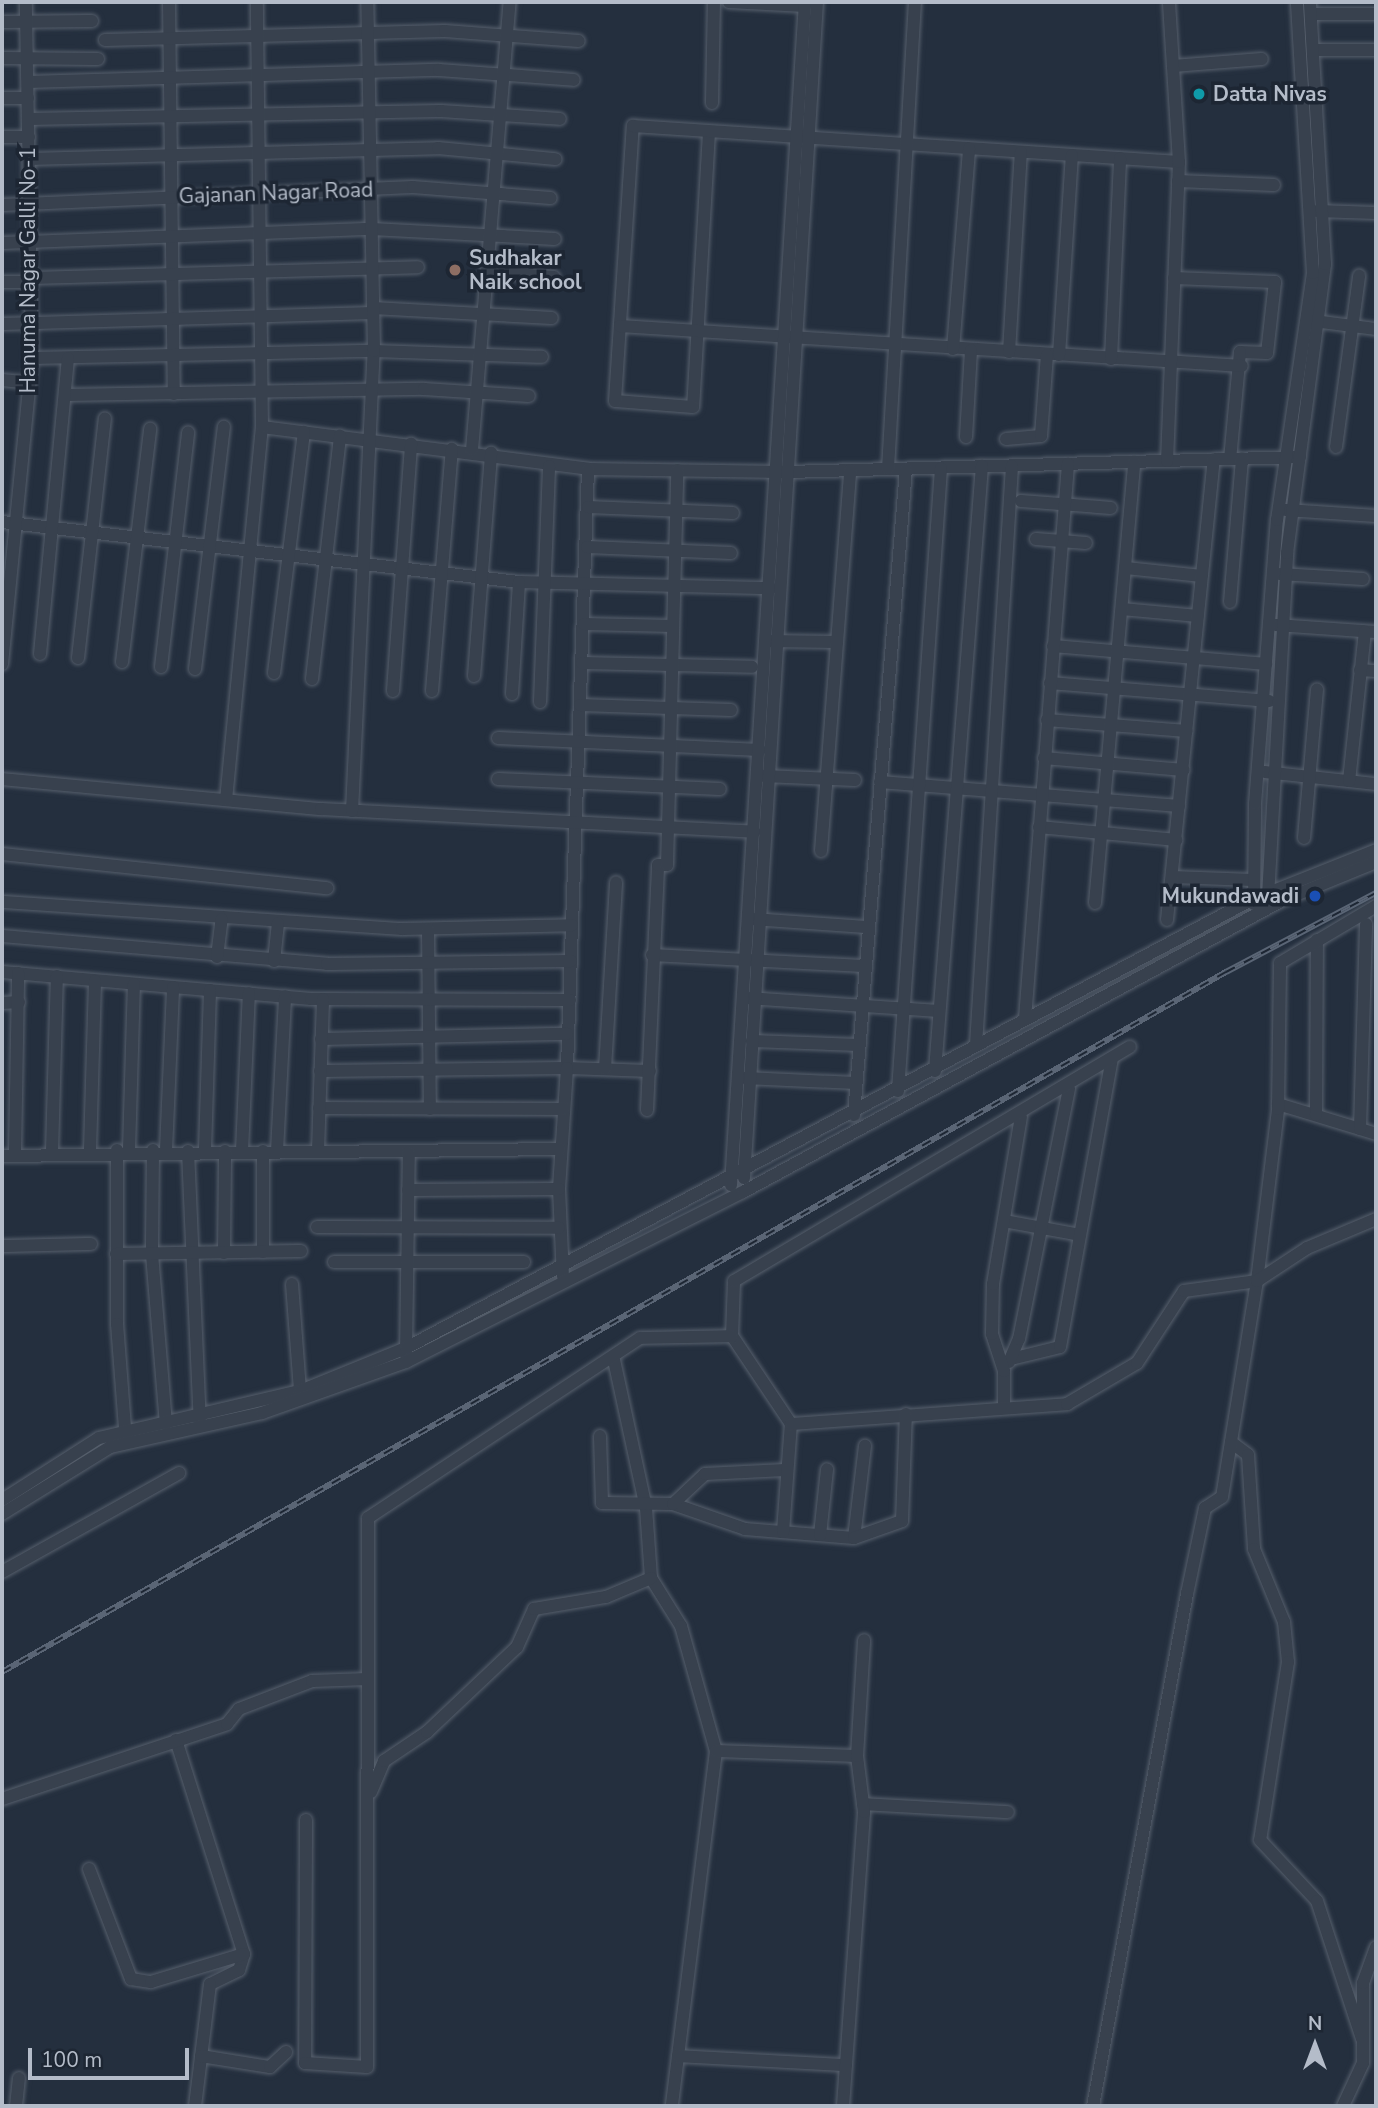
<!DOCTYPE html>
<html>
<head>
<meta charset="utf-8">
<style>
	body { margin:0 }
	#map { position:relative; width:1378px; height:2108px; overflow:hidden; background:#242f3e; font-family:"Nunito Sans",sans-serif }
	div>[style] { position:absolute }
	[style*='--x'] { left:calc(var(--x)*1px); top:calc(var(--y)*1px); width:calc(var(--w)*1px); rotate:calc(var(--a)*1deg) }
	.roads { filter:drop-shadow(0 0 2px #565f6c) drop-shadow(0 0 2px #565f6c) }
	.minor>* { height:12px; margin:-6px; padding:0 6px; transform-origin:6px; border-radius:6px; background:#38414e }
	.rail>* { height:6px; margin-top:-3px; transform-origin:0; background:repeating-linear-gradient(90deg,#1d2633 0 10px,#5a6575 0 20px); box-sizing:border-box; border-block:2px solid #5a6575 }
	.dots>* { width:19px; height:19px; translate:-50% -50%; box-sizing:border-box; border:4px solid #1d2633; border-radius:50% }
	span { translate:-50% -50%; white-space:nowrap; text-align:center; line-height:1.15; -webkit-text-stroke:7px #1d2633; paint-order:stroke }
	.poi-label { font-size:21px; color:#b4bcc9; font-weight:700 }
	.left { translate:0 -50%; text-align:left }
	.right { translate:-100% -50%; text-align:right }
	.street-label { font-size:21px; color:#b4bcc9 }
	.frame { position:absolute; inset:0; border:4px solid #b4bcc9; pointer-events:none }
	.north { position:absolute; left:1280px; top:2010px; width:70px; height:70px; -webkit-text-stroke:5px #1d2633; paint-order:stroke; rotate:0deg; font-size:19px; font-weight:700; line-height:28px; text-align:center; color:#b4bcc9 }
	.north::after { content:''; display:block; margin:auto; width:24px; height:32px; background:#b4bcc9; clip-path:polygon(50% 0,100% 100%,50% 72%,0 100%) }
	.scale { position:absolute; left:28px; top:2048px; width:161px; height:32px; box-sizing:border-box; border:4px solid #b4bcc9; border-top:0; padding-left:9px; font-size:21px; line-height:24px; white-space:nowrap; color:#b4bcc9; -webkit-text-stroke:5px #1d2633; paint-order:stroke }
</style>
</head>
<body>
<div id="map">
	<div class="roads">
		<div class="minor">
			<i style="--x:169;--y:2;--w:392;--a:89.3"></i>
			<i style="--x:729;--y:2;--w:76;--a:3"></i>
			<i style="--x:1311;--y:14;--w:65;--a:0"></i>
			<i style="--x:2;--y:22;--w:90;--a:-0.6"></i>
			<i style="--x:105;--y:40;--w:340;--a:-1.5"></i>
			<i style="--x:445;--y:31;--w:134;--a:4.3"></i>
			<i style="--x:1313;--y:50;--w:63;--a:0"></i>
			<i style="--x:2;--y:58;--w:96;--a:0.6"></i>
			<i style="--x:1173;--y:66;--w:89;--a:-4.5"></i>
			<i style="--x:28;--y:82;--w:411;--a:-1.7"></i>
			<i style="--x:439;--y:70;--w:135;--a:4.2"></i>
			<i style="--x:2;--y:98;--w:26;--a:0"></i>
			<i style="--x:712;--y:103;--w:101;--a:-88.9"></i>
			<i style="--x:29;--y:119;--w:412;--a:-1.1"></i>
			<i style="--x:441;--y:111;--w:119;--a:3.8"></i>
			<i style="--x:709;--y:132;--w:275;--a:93.3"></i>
			<i style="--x:693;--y:407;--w:78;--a:-175.6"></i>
			<i style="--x:615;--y:401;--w:276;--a:-86.3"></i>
			<i style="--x:633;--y:126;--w:547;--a:3.77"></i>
			<i style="--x:2;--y:137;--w:27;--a:0"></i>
			<i style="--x:29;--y:159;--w:409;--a:-1.5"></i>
			<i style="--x:438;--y:148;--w:118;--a:5.4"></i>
			<i style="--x:1178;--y:181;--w:96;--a:2.4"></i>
			<i style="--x:2;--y:205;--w:411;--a:-2.5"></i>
			<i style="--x:413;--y:187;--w:138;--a:4.6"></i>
			<i style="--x:1317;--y:211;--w:59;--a:1.9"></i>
			<i style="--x:2;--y:243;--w:370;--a:-2.2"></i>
			<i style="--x:372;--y:229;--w:183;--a:3.1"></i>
			<i style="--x:489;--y:272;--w:65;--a:4.4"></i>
			<i style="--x:32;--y:278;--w:386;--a:-1.6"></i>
			<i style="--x:1174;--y:278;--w:101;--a:2.3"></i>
			<i style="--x:1275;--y:282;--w:71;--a:96.4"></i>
			<i style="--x:1267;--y:353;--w:27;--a:-178"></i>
			<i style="--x:1240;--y:352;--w:107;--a:95.3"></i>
			<i style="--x:2;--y:282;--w:30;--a:0"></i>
			<i style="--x:373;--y:308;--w:179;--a:3.2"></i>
			<i style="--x:1314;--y:321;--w:63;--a:7.4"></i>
			<i style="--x:2;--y:324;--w:371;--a:-1.7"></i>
			<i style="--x:620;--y:326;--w:623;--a:3.68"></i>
			<i style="--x:953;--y:349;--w:201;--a:-85.4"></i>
			<i style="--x:1009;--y:352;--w:200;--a:-86.6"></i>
			<i style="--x:1059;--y:355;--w:200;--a:-86.3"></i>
			<i style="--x:32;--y:358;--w:342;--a:-1.2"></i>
			<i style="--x:374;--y:351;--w:168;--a:2"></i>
			<i style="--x:1111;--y:359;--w:201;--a:-87.4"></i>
			<i style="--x:2;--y:380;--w:27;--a:6"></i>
			<i style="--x:66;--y:395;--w:358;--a:-1"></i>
			<i style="--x:424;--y:389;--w:105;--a:3.8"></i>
			<i style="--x:262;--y:427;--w:329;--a:7.3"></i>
			<i style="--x:588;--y:469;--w:200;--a:0.9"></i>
			<i style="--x:788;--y:472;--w:512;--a:-1.68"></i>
			<i style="--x:966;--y:437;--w:87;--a:-86.7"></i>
			<i style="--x:1006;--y:439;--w:35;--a:-5"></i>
			<i style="--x:1041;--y:436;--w:81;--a:-85.8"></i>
			<i style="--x:1336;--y:447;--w:173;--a:-82.3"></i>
			<i style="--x:472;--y:450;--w:450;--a:-85.2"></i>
			<i style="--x:1167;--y:461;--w:299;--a:-87.7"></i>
			<i style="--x:1179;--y:162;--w:160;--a:-93.6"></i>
			<i style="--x:588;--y:469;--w:599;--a:92.01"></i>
			<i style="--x:567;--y:1068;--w:83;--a:2.1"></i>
			<i style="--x:888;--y:469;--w:468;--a:-86.7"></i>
			<i style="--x:1021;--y:501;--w:90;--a:4.4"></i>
			<i style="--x:588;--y:507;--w:145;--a:2.4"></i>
			<i style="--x:1286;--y:510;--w:90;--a:3.8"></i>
			<i style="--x:2;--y:522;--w:520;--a:6.62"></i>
			<i style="--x:519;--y:582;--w:252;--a:1.4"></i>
			<i style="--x:1036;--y:539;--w:50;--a:4.6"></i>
			<i style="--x:587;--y:547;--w:144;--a:2.4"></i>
			<i style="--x:1126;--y:568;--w:76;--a:6"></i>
			<i style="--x:1280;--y:574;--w:83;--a:3.4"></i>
			<i style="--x:1230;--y:602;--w:144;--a:-85.2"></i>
			<i style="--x:1122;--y:609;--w:76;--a:5.3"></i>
			<i style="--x:584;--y:624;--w:89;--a:1.3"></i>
			<i style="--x:1276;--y:625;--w:100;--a:4"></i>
			<i style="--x:767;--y:641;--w:70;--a:0.8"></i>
			<i style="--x:1053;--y:646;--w:214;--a:4.8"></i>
			<i style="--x:40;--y:654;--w:297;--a:-84.6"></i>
			<i style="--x:78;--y:658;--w:241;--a:-83.6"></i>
			<i style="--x:122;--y:662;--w:235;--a:-83.1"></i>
			<i style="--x:582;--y:663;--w:170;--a:1.3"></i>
			<i style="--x:2;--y:664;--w:307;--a:-84.4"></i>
			<i style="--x:32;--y:358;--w:356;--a:-91"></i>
			<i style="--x:161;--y:667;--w:236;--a:-83.4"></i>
			<i style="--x:195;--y:669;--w:244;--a:-83.2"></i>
			<i style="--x:1360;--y:670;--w:16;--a:4"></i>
			<i style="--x:274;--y:673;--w:243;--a:-82.9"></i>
			<i style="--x:474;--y:676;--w:224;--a:-85.6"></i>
			<i style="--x:312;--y:679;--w:245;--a:-83.4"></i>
			<i style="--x:1050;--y:683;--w:220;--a:4.7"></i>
			<i style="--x:393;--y:691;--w:248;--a:-85.8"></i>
			<i style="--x:432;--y:691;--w:243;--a:-85.3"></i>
			<i style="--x:512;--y:694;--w:112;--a:-86.4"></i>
			<i style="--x:540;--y:702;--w:236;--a:-87.8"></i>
			<i style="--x:580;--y:705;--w:151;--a:1.9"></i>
			<i style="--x:1047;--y:720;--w:140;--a:4.5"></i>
			<i style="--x:498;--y:738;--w:262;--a:2.6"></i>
			<i style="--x:1044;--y:758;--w:140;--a:4.9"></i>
			<i style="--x:1265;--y:772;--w:112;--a:6.2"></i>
			<i style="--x:764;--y:776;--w:91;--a:2.5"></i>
			<i style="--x:2;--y:779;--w:320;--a:5.4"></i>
			<i style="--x:321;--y:809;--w:434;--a:3"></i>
			<i style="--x:498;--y:779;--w:222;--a:2.6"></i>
			<i style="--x:1349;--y:781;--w:150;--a:-83.9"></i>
			<i style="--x:880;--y:782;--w:300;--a:4.6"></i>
			<i style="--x:226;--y:800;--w:375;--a:-84.5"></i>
			<i style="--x:262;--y:427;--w:425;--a:-90.7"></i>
			<i style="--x:352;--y:811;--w:461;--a:-87.3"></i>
			<i style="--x:374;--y:351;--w:349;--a:-91.1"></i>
			<i style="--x:1039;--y:827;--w:138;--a:5.4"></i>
			<i style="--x:1304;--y:838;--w:149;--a:-85"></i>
			<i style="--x:821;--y:851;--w:382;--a:-85.6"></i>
			<i style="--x:2;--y:854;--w:327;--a:6"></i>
			<i style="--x:1172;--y:877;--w:81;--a:2.1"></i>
			<i style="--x:1268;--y:897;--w:345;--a:-86.8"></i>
			<i style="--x:1287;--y:553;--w:291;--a:-82.5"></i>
			<i style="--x:1325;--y:264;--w:262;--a:-93.3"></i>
			<i style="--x:4;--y:902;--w:399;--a:3.9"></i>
			<i style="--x:402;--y:929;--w:170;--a:-1.3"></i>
			<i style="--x:1095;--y:903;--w:443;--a:-84.9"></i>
			<i style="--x:1254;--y:904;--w:100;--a:-89.4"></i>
			<i style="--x:1255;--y:804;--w:285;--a:-85.6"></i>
			<i style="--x:1277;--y:520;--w:250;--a:-81.7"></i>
			<i style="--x:1313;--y:273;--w:271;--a:-93.4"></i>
			<i style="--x:752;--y:919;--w:114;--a:4"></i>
			<i style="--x:1167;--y:920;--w:463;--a:-84.2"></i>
			<i style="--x:428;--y:929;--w:180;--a:89.4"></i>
			<i style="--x:2;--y:936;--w:326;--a:4.9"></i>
			<i style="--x:327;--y:964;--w:244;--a:-0.7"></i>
			<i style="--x:652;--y:955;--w:211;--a:3"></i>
			<i style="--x:217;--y:957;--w:38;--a:-83"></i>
			<i style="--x:274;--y:961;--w:38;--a:-84"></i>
			<i style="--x:2;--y:972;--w:310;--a:5"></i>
			<i style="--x:311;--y:999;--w:259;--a:0.2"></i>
			<i style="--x:747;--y:998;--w:192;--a:3.9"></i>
			<i style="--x:2;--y:1003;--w:17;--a:-3"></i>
			<i style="--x:1025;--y:1019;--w:557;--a:-85.57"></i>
			<i style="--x:321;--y:1039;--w:246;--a:-1.2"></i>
			<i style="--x:752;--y:1041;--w:107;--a:2.1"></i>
			<i style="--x:976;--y:1045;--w:580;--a:-86.44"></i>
			<i style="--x:605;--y:1069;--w:187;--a:-86.6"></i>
			<i style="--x:320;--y:1071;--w:247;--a:-0.7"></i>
			<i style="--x:567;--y:1068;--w:121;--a:93.8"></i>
			<i style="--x:559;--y:1189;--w:87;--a:87.4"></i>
			<i style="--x:935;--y:1071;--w:607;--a:-85.56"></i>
			<i style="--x:745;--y:1078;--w:111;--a:2.6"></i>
			<i style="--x:898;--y:1091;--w:624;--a:-86.05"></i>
			<i style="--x:1278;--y:1104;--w:102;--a:17"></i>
			<i style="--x:319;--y:1108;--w:245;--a:0.2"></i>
			<i style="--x:647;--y:1110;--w:245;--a:-87.4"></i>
			<i style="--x:658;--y:865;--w:9;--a:0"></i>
			<i style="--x:667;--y:865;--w:395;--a:-88.5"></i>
			<i style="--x:854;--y:1115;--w:648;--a:-85.4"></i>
			<i style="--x:1316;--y:1115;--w:175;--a:-89.7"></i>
			<i style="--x:1360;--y:1129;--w:205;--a:-88.3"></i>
			<i style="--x:90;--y:1150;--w:169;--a:-88.3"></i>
			<i style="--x:117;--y:1150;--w:174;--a:90"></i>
			<i style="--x:117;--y:1324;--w:116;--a:85.6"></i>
			<i style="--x:129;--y:1150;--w:166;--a:-88.3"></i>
			<i style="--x:153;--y:1150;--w:104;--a:90.6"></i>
			<i style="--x:152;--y:1254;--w:170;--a:85.3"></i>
			<i style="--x:166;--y:1150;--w:163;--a:-87.5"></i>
			<i style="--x:205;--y:1150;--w:160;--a:-88.2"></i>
			<i style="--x:188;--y:1151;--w:272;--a:87.5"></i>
			<i style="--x:242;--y:1151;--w:158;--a:-87.5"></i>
			<i style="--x:263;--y:1151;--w:101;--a:90"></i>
			<i style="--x:277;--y:1151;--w:155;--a:-87"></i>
			<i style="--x:318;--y:1151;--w:152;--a:-88.1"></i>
			<i style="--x:52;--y:1152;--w:176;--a:-88.4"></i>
			<i style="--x:15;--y:1153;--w:180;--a:-89"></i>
			<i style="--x:2;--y:1156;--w:558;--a:-0.72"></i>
			<i style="--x:744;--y:1178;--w:1178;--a:-86.45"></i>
			<i style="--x:731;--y:1185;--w:1185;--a:-86.42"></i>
			<i style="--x:408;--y:1190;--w:151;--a:-0.4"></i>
			<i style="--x:1004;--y:1221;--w:77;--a:10.4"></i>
			<i style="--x:317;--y:1227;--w:242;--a:0.2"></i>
			<i style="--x:2;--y:1246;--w:89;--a:-1.3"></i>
			<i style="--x:224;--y:1253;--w:102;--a:-89.4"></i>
			<i style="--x:116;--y:1254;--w:185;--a:-0.9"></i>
			<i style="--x:334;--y:1262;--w:190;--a:0"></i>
			<i style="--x:292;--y:1284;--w:107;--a:85.7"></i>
			<i style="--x:406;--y:1355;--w:203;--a:-89.2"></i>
			<i style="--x:1011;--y:1359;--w:50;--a:-13.8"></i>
			<i style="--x:1060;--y:1347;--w:293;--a:-79.8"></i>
			<i style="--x:614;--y:1360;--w:151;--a:77.8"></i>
			<i style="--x:646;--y:1508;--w:70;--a:85.9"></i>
			<i style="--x:651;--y:1578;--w:57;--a:58"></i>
			<i style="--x:681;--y:1626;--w:130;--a:74.4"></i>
			<i style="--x:716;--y:1751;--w:358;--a:97.1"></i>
			<i style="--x:1009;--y:1362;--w:25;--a:-67"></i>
			<i style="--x:1019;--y:1339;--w:255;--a:-78.7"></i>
			<i style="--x:1004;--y:1406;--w:35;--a:-90"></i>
			<i style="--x:1004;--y:1371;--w:39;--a:-108"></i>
			<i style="--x:992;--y:1334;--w:50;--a:-88.9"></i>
			<i style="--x:993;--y:1284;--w:169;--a:-80.5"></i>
			<i style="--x:791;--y:1424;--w:106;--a:-123.8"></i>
			<i style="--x:732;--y:1336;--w:55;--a:-87.9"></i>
			<i style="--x:734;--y:1281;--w:460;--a:-30.6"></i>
			<i style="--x:600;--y:1436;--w:67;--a:88.3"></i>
			<i style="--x:602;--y:1503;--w:71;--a:0.8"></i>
			<i style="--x:673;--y:1504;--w:76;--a:19.1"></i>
			<i style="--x:745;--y:1529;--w:109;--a:4.7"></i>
			<i style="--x:854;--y:1538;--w:93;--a:-83.2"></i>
			<i style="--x:1231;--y:1442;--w:21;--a:37"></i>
			<i style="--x:1248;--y:1455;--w:94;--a:86.3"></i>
			<i style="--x:1254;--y:1549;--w:79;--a:67.7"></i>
			<i style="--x:1284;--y:1622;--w:40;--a:84.3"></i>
			<i style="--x:1288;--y:1662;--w:180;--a:98.9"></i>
			<i style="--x:1260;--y:1840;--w:83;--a:46.9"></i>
			<i style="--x:1317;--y:1901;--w:145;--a:71.9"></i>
			<i style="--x:2;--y:1500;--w:115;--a:-32.6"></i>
			<i style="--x:99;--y:1438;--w:206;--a:-13.2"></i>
			<i style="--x:300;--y:1391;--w:114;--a:-22.1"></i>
			<i style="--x:406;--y:1348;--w:959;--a:-27.93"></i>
			<i style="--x:1253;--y:899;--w:132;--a:-21.7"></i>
			<i style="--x:673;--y:1504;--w:44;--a:-43.2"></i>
			<i style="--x:705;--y:1474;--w:80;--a:-2.9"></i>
			<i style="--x:2;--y:1514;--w:127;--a:-31.8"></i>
			<i style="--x:110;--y:1447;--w:156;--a:-12.6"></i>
			<i style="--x:262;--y:1413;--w:153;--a:-19.5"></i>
			<i style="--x:406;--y:1362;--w:377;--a:-26.8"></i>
			<i style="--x:743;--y:1192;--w:612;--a:-28.41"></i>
			<i style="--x:1281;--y:901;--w:103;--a:-22.3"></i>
			<i style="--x:783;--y:1532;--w:108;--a:-85.8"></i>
			<i style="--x:791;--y:1424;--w:277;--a:-4.1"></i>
			<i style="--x:1067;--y:1404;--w:81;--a:-30.4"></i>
			<i style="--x:1137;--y:1363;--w:86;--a:-56.9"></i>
			<i style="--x:1184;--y:1291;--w:74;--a:-7.8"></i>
			<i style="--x:1257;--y:1281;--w:173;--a:-83"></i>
			<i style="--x:1278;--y:1109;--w:146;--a:-89.2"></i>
			<i style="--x:1280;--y:963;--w:112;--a:-30.7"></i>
			<i style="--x:820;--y:1535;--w:66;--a:-83.9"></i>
			<i style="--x:854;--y:1538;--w:51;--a:-19.5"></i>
			<i style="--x:902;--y:1521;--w:107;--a:-87.9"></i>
			<i style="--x:2;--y:1572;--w:203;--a:-29.2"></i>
			<i style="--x:176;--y:1740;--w:225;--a:72.4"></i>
			<i style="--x:244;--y:1954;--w:17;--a:107"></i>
			<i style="--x:239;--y:1970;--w:32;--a:154"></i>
			<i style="--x:210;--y:1984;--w:123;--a:97"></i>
			<i style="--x:716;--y:1751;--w:141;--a:2"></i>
			<i style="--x:371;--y:1792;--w:34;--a:-67"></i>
			<i style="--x:384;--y:1761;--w:52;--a:-34"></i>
			<i style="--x:427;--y:1732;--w:124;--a:-43.4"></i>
			<i style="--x:517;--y:1647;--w:42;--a:-65.9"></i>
			<i style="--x:534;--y:1609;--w:73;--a:-9.5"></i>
			<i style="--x:606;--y:1597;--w:49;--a:-22.9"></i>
			<i style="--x:2;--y:1799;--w:237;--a:-18.4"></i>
			<i style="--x:227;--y:1724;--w:19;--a:-51"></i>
			<i style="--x:239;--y:1709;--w:78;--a:-21"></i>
			<i style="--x:312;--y:1681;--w:56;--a:-2"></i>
			<i style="--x:863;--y:1804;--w:145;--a:3.2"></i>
			<i style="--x:306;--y:1820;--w:243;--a:90.2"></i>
			<i style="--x:305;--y:2063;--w:62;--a:3.7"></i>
			<i style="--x:367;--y:2067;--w:549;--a:-89.9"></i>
			<i style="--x:368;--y:1518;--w:326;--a:-33.5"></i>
			<i style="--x:640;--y:1338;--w:92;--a:-1.2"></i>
			<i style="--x:89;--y:1869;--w:118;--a:69.1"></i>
			<i style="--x:131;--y:1979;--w:20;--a:9"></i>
			<i style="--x:151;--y:1982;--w:97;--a:-16.8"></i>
			<i style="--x:201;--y:2056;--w:70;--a:9.1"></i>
			<i style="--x:270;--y:2067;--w:22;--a:-43"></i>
			<i style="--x:678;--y:2056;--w:168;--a:3.1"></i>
			<i style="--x:16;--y:2106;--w:28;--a:-84"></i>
			<i style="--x:843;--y:2106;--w:295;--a:-85.9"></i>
			<i style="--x:864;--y:1812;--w:56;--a:-97.1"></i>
			<i style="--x:857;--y:1756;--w:116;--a:-86.5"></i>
			<i style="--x:1093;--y:2106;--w:521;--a:-79.6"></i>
			<i style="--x:1187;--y:1594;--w:88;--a:-78.2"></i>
			<i style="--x:1205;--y:1508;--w:20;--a:-33"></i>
			<i style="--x:1222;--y:1497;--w:219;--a:-80.8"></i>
			<i style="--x:1257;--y:1281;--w:60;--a:-33.4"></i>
			<i style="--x:1307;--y:1248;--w:75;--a:-22.8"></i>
			<i style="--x:1343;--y:2106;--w:47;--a:-65.1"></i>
			<i style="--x:1363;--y:2063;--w:80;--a:-90"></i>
			<i style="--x:1363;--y:1983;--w:38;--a:-70"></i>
		</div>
	</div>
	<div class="rail">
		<i style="--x:2;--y:1672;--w:1410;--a:-29.77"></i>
		<i style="--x:1226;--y:972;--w:170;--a:-27.8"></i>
	</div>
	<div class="dots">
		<i style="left:1199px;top:94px;background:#0f9aa8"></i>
		<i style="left:455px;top:270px;background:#8d6e63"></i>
		<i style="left:1315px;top:896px;background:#1a4fb4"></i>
	</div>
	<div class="poi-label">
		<span class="left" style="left:1213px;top:94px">Datta Nivas</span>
		<span class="left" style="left:469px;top:270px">Sudhakar<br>Naik school</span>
		<span class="right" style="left:1299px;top:896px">Mukundawadi</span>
	</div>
	<div class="street-label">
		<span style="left:276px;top:193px;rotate:-2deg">Gajanan Nagar Road</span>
		<span style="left:28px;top:270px;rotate:-90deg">Hanuma Nagar Galli No-1</span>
	</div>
	<div class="frame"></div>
	<div class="north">N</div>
	<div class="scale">100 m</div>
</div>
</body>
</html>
